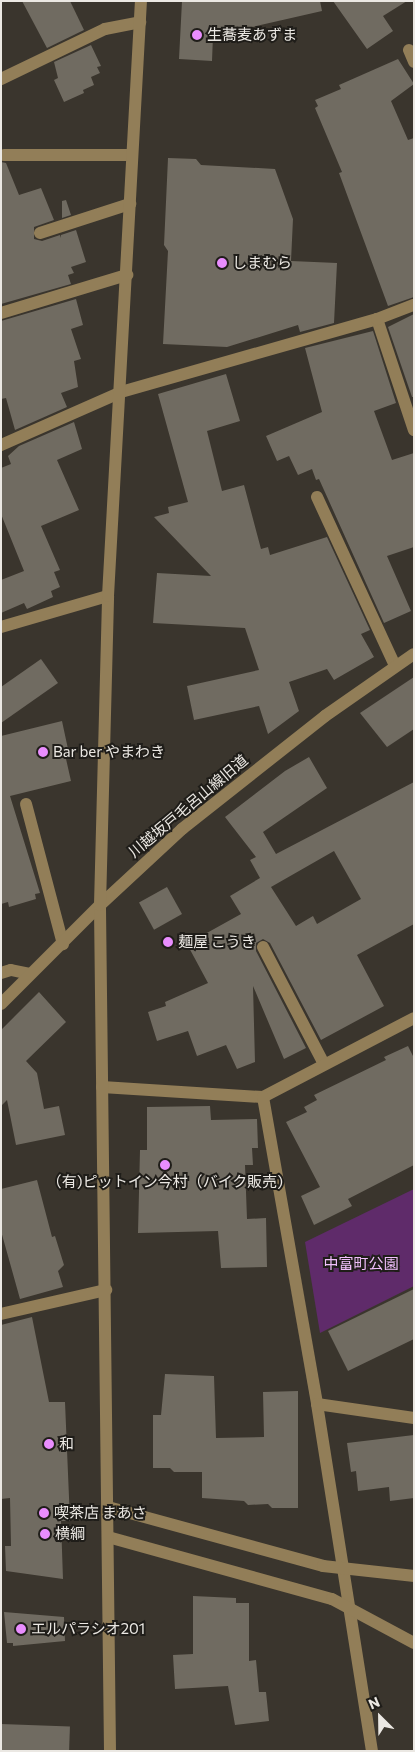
<!DOCTYPE html>
<html>
<head>
<meta charset="utf-8">
<style>
	body { margin:0 }
	#map { position:relative; width:415px; height:1752px; overflow:hidden; background:#3a352d; font-family:Commissioner,"Noto Sans JP",sans-serif }
	div>[style] { position:absolute }
	[style*='--x'] { left:calc(var(--x)*1px); top:calc(var(--y)*1px); width:calc(var(--w)*1px); rotate:calc(var(--a)*1deg) }
	.green>* { inset:0; background:#5f2b6a }
	.building>* { inset:0; background:#706b61; transform-origin:0 0 }
	.minor>* { height:12px; margin:-6px; padding:0 6px; transform-origin:6px; border-radius:6px; background:#927e58 }
	.dots>* { width:14px; height:14px; translate:-50% -50%; box-sizing:border-box; border:2px solid #1f1d19; border-radius:50% }
	span { translate:-50% -50%; white-space:nowrap; text-align:center; line-height:1.15; -webkit-text-stroke:4px #1f1d19; paint-order:stroke }
	.poi-label { font-size:15px; color:#ebe8e3 }
	.left { translate:0 -50%; text-align:left }
	.street-label { font-size:15px; color:#ebe8e3 }
	.park-label { font-size:15px; color:#f0bffb }
	.frame { position:absolute; inset:0; border:2px solid #ebe8e3; pointer-events:none }
	.north { position:absolute; left:355px; top:1692px; width:50px; height:50px; -webkit-text-stroke:4px #1f1d19; paint-order:stroke; rotate:337deg; font-size:14px; font-weight:700; line-height:20px; text-align:center; color:#ebe8e3 }
	.north::after { content:''; display:block; margin:auto; width:18px; height:22px; background:#ebe8e3; clip-path:polygon(50% 0,100% 100%,50% 72%,0 100%) }
</style>
</head>
<body>
<div id="map">
	<div class="green">
		<i style="clip-path:polygon(414px 1189px,414px 1286px,320px 1333px,305px 1242px)"></i>
	</div>
	<div class="building">
		<i style="clip-path:polygon(22px 1px,70px 1px,84px 30px,47px 48px)"></i>
		<i style="clip-path:polygon(182px 1px,320px 1px,322px 11px,213px 36px,212px 61px,179px 59px)"></i>
		<i style="clip-path:polygon(333px 1px,407px 1px,383px 16px,393px 31px,367px 49px)"></i>
		<i style="clip-path:polygon(91px 45px,101px 66px,97px 67px,100px 73px,91px 77px,94px 85px,83px 90px,84px 93px,64px 102px,54px 80px,58px 78px,54px 62px)"></i>
		<i style="clip-path:polygon(398px 59px,414px 84px,391px 101px,408px 140px,414px 138px,414px 297px,388px 306px,339px 173px,342px 172px,315px 108px,318px 106px,315px 100px,341px 89px,339px 85px)"></i>
		<i style="clip-path:polygon(168px 158px,196px 159px,201px 165px,275px 169px,293px 219px,291px 261px,337px 263px,334px 323px,300px 332px,298px 325px,227px 347px,163px 344px,168px 251px,164px 245px)"></i>
		<i style="clip-path:polygon(1px 162px,6px 163px,19px 195px,41px 188px,54px 220px,34px 227px,34px 239px,42px 241px,60px 235px,61px 238px,61px 235px,76px 230px,86px 262px,71px 267px,74px 273px,68px 275px,71px 284px,1px 304px)"></i>
		<i style="clip-path:polygon(66px 200px,71px 215px,62px 218px,62px 201px)"></i>
		<i style="clip-path:polygon(76px 299px,83px 325px,71px 329px,81px 359px,74px 361px,78px 387px,61px 393px,67px 407px,15px 430px,6px 398px,1px 399px,1px 321px)"></i>
		<i style="clip-path:polygon(414px 314px,414px 397px,412px 397px,388px 327px)"></i>
		<i style="clip-path:polygon(373px 331px,396px 403px,374px 411px,392px 460px,414px 453px,414px 547px,387px 556px,411px 611px,384px 623px,319px 479px,316px 480px,312px 469px,298px 475px,289px 456px,277px 461px,266px 436px,322px 412px,305px 348px)"></i>
		<i style="clip-path:polygon(226px 374px,240px 421px,207px 431px,222px 491px,244px 485px,261px 549px,268px 547px,270px 555px,327px 537px,370px 630px,361px 634px,374px 657px,334px 680px,327px 669px,289px 682px,299px 711px,268px 734px,259px 706px,194px 720px,187px 686px,259px 670px,245px 628px,153px 623px,157px 573px,211px 576px,154px 517px,169px 513px,168px 507px,188px 502px,158px 394px)"></i>
		<i style="clip-path:polygon(74px 422px,82px 449px,57px 460px,79px 510px,41px 526px,60px 570px,54px 572px,60px 587px,51px 591px,53px 597px,27px 609px,24px 603px,1px 613px,1px 580px,24px 571px,1px 514px,1px 468px,11px 464px,8px 456px,19px 446px)"></i>
		<i style="clip-path:polygon(41px 659px,58px 683px,1px 723px,1px 687px)"></i>
		<i style="clip-path:polygon(414px 677px,414px 729px,387px 747px,360px 713px)"></i>
		<i style="clip-path:polygon(62px 721px,68px 749px,64px 750px,71px 781px,10px 796px,40px 893px,35px 894px,36px 899px,9px 907px,8px 902px,1px 904px,1px 736px)"></i>
		<i style="clip-path:polygon(evenodd,309px 757px,327px 788px,263px 832px,276px 854px,414px 782px,414px 924px,357px 955px,384px 1006px,321px 1040px,270px 943px,263px 939px,256px 943px,256px 951px,306px 1048px,284px 1059px,253px 986px,255px 1062px,237px 1069px,226px 1045px,197px 1056px,188px 1031px,157px 1041px,148px 1012px,166px 1006px,165px 1002px,208px 983px,187px 944px,241px 914px,230px 896px,260px 878px,250px 860px,256px 857px,225px 817px,285px 771px,309px 757px,334px 851px,361px 899px,317px 924px,313px 916px,296px 926px,271px 887px,334px 851px)"></i>
		<i style="left:167px;top:887px;width:31px;height:32px;rotate:61deg"></i>
		<i style="clip-path:polygon(39px 992px,66px 1022px,26px 1061px,37px 1073px,44px 1109px,59px 1106px,65px 1135px,16px 1145px,7px 1100px,1px 1106px,1px 1030px)"></i>
		<i style="clip-path:polygon(408px 1046px,414px 1058px,414px 1165px,348px 1199px,352px 1206px,314px 1225px,301px 1196px,320px 1187px,286px 1122px,307px 1112px,304px 1107px,317px 1100px,314px 1095px,386px 1060px,384px 1057px)"></i>
		<i style="clip-path:polygon(210px 1106px,211px 1120px,257px 1119px,258px 1148px,252px 1148px,253px 1165px,245px 1165px,247px 1219px,266px 1218px,267px 1267px,221px 1268px,218px 1231px,138px 1233px,140px 1150px,147px 1150px,147px 1107px)"></i>
		<i style="clip-path:polygon(37px 1180px,52px 1237px,55px 1236px,64px 1265px,58px 1271px,63px 1287px,20px 1299px,1px 1231px,1px 1189px)"></i>
		<i style="clip-path:polygon(414px 1289px,414px 1339px,348px 1371px,328px 1331px)"></i>
		<i style="clip-path:polygon(32px 1317px,49px 1402px,65px 1402px,70px 1521px,61px 1521px,63px 1579px,6px 1571px,5px 1546px,11px 1546px,10px 1498px,1px 1499px,1px 1325px)"></i>
		<i style="clip-path:polygon(165px 1374px,214px 1376px,216px 1438px,264px 1437px,263px 1392px,298px 1391px,298px 1508px,272px 1508px,268px 1504px,248px 1505px,244px 1501px,202px 1498px,202px 1472px,174px 1472px,170px 1468px,153px 1468px,153px 1415px,161px 1415px)"></i>
		<i style="clip-path:polygon(414px 1435px,414px 1498px,390px 1501px,389px 1487px,358px 1491px,356px 1471px,351px 1472px,347px 1443px)"></i>
		<i style="clip-path:polygon(193px 1596px,236px 1598px,236px 1603px,249px 1603px,249px 1661px,256px 1660px,259px 1692px,266px 1692px,269px 1721px,235px 1725px,228px 1686px,175px 1689px,173px 1655px,193px 1654px)"></i>
		<i style="clip-path:polygon(4px 1612px,64px 1617px,65px 1641px,13px 1646px,13px 1643px,7px 1643px)"></i>
		<i style="left:1px;top:1724px;width:69px;height:27px;rotate:2deg"></i>
	</div>
	<div class="minor">
		<i style="--x:409;--y:50;--w:13;--a:67"></i>
		<i style="--x:1;--y:79;--w:115;--a:-25.7"></i>
		<i style="--x:105;--y:29;--w:36;--a:-11"></i>
		<i style="--x:4;--y:155;--w:128;--a:0"></i>
		<i style="--x:40;--y:233;--w:95;--a:-17.9"></i>
		<i style="--x:1;--y:313;--w:132;--a:-16.8"></i>
		<i style="--x:377;--y:319;--w:117;--a:71.6"></i>
		<i style="--x:1;--y:445;--w:131;--a:-23.8"></i>
		<i style="--x:121;--y:392;--w:266;--a:-15.9"></i>
		<i style="--x:377;--y:319;--w:40;--a:-21"></i>
		<i style="--x:317;--y:497;--w:186;--a:65.2"></i>
		<i style="--x:1;--y:627;--w:111;--a:-16.2"></i>
		<i style="--x:26;--y:804;--w:145;--a:75.2"></i>
		<i style="--x:263;--y:947;--w:132;--a:62.5"></i>
		<i style="--x:1;--y:973;--w:10;--a:-17"></i>
		<i style="--x:11;--y:970;--w:19;--a:12"></i>
		<i style="--x:1;--y:1004;--w:140;--a:-45"></i>
		<i style="--x:100;--y:905;--w:112;--a:-42.8"></i>
		<i style="--x:182;--y:829;--w:182;--a:-38.3"></i>
		<i style="--x:325;--y:716;--w:108;--a:-34.9"></i>
		<i style="--x:102;--y:1087;--w:161;--a:3.6"></i>
		<i style="--x:263;--y:1097;--w:170;--a:-27.6"></i>
		<i style="--x:263;--y:1097;--w:312;--a:80"></i>
		<i style="--x:317;--y:1404;--w:351;--a:81"></i>
		<i style="--x:1;--y:1314;--w:108;--a:-12.9"></i>
		<i style="--x:317;--y:1404;--w:98;--a:8.2"></i>
		<i style="--x:108;--y:1507;--w:223;--a:15.3"></i>
		<i style="--x:323;--y:1566;--w:92;--a:6.3"></i>
		<i style="--x:108;--y:1537;--w:232;--a:15.5"></i>
		<i style="--x:332;--y:1599;--w:93;--a:28.2"></i>
		<i style="--x:110;--y:1751;--w:846;--a:-90.68"></i>
		<i style="--x:100;--y:905;--w:309;--a:-88.5"></i>
		<i style="--x:108;--y:596;--w:596;--a:-86.83"></i>
	</div>
	<div class="dots">
		<i style="left:197px;top:35px;background:#e98dfe"></i>
		<i style="left:222px;top:263px;background:#e98dfe"></i>
		<i style="left:43px;top:752px;background:#e98dfe"></i>
		<i style="left:168px;top:942px;background:#e98dfe"></i>
		<i style="left:165px;top:1165px;background:#e98dfe"></i>
		<i style="left:49px;top:1444px;background:#e98dfe"></i>
		<i style="left:44px;top:1513px;background:#e98dfe"></i>
		<i style="left:45px;top:1534px;background:#e98dfe"></i>
		<i style="left:21px;top:1629px;background:#e98dfe"></i>
	</div>
	<div class="poi-label">
		<span class="left" style="left:207px;top:35px">生蕎麦あずま</span>
		<span class="left" style="left:232px;top:263px">しまむら</span>
		<span class="left" style="left:53px;top:752px">Bar ber やまわき</span>
		<span class="left" style="left:178px;top:942px">麺屋 こうき</span>
		<span style="left:165px;top:1182px">（有)ピットイン今村（バイク販売)</span>
		<span class="left" style="left:59px;top:1444px">和</span>
		<span class="left" style="left:54px;top:1513px">喫茶店 まあさ</span>
		<span class="left" style="left:55px;top:1534px">横綱</span>
		<span class="left" style="left:31px;top:1629px">エルパラシオ201</span>
	</div>
	<div class="street-label">
		<span style="left:188px;top:806px;rotate:-40deg">川越坂戸毛呂山線旧道</span>
	</div>
	<div class="park-label">
		<span style="left:361px;top:1264px">中富町公園</span>
	</div>
	<div class="frame"></div>
	<div class="north">N</div>
</div>
</body>
</html>
